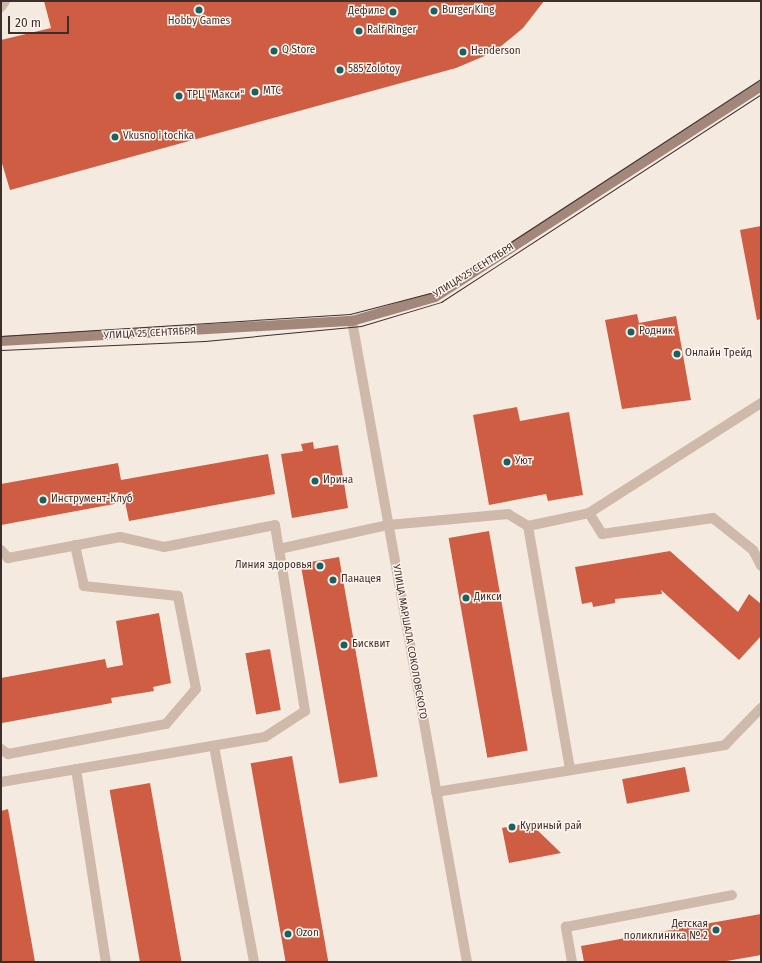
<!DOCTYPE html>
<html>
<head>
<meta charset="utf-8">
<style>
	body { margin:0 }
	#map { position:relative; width:762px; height:963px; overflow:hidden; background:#f5eae0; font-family:"Fira Sans",sans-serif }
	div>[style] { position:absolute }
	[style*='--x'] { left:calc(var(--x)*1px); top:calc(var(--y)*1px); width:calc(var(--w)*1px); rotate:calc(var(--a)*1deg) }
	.building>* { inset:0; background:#ce5d44; transform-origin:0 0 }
	.service>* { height:10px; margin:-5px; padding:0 5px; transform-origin:5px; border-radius:5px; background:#cfb9aa }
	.minor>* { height:10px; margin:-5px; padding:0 5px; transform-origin:5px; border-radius:5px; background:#cfb9aa }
	.secondary>* { height:10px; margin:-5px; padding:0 5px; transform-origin:5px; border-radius:5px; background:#a3877b }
	.tram>* { height:1px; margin:-0.5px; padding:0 0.5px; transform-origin:0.5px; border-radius:0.5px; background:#3c2e2a }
	.dots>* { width:11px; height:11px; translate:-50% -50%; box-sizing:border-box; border:2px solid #fcf4ed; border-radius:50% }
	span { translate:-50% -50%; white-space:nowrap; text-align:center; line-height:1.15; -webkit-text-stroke:3px #fcf4ed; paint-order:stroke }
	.poi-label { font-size:10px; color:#3c2e2a }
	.left { translate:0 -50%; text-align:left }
	.right { translate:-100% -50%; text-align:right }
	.street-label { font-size:10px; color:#3c2e2a }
	.frame { position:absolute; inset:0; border:2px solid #3c2e2a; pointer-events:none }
	.scale { position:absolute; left:8px; top:16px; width:61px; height:18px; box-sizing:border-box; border:2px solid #3c2e2a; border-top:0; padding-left:5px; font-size:12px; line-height:14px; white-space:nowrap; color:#3c2e2a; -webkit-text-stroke:3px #fcf4ed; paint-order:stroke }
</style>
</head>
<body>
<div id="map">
	<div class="building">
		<i style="clip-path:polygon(44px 1px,544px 1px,523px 28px,494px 52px,456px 68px,10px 190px,1px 160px,1px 40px,51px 28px)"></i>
		<i style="clip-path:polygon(761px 226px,761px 319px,757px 320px,740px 230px)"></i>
		<i style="clip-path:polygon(637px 314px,639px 323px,676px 316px,691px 400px,622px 409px,605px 320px)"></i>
		<i style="clip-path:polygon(517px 407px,520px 421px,569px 412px,583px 495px,548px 501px,546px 494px,489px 505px,473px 415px)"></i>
		<i style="clip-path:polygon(313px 442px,314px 449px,338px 445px,348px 508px,292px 518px,281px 454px,303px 451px,301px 444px)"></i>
		<i style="clip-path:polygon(268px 454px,275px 494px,129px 521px,125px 502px,1px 525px,1px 484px,118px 463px,121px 480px)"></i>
		<i style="left:489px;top:531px;width:223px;height:41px;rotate:80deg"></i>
		<i style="clip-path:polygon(670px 551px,738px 612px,749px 594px,761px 604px,761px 636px,739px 660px,661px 590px,662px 594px,615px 599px,615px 603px,593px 607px,592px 602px,582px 604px,575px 567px)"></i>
		<i style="left:339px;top:557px;width:223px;height:39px;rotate:80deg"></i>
		<i style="clip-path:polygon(159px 613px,171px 683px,153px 687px,154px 691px,111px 698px,112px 703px,2px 723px,1px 678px,105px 659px,107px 668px,123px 665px,116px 621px)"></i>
		<i style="left:270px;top:649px;width:62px;height:25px;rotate:80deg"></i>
		<i style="left:292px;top:756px;width:209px;height:42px;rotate:80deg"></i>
		<i style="left:685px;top:767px;width:25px;height:64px;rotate:79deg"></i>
		<i style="left:150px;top:783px;width:182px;height:41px;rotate:80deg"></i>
		<i style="clip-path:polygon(8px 809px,35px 962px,1px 962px,1px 811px)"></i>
		<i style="clip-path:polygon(530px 823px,561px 853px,509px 863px,502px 828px)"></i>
		<i style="clip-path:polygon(761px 914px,761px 955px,721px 962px,584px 962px,581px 946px)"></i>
	</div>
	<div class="service">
		<i style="--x:1;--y:7;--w:7;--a:-56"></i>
		<i style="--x:589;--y:513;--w:204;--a:-32.6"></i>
		<i style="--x:528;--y:526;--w:246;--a:80.2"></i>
		<i style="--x:1;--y:550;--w:11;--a:49"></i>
		<i style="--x:8;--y:558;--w:114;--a:-10.6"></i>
		<i style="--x:120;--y:537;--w:45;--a:12.8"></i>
		<i style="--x:164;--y:547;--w:113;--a:-11.2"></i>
		<i style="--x:275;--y:525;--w:24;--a:81"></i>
		<i style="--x:214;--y:746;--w:220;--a:79.5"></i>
		<i style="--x:1;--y:749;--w:9;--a:36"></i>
		<i style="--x:8;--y:754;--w:161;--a:-10.8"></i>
		<i style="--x:166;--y:724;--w:46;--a:-49.4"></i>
		<i style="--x:196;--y:689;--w:95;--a:-101"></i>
		<i style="--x:178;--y:596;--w:95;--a:-173.9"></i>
		<i style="--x:84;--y:586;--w:42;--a:-102.4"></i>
		<i style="--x:76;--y:769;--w:195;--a:81.2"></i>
		<i style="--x:1;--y:782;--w:268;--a:-9.7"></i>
		<i style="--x:265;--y:737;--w:48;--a:-33"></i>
		<i style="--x:305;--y:711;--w:164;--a:-99.1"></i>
		<i style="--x:279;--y:549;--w:112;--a:-12.4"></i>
		<i style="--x:388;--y:525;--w:121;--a:-5.2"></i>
		<i style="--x:508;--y:514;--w:23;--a:31"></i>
		<i style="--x:528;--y:526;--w:62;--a:-12"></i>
		<i style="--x:589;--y:513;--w:25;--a:58"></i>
		<i style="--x:602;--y:534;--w:112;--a:-8.2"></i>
		<i style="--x:713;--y:518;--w:51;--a:38.7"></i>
		<i style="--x:753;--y:550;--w:18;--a:63"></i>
		<i style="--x:436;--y:792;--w:293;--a:-9.2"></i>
		<i style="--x:725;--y:745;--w:52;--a:-45.8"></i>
		<i style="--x:572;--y:962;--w:36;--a:-100"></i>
		<i style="--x:566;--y:927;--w:169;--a:-10.9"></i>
	</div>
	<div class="minor">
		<i style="--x:352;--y:321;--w:651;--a:79.83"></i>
	</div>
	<div class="secondary">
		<i style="--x:1;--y:341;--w:352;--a:-3.3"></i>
		<i style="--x:352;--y:321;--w:86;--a:-16.1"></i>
		<i style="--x:435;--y:297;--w:388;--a:-32.9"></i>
	</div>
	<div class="tram">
		<i style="--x:1;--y:336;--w:350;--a:-3.6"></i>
		<i style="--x:350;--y:314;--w:87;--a:-14.7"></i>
		<i style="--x:434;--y:292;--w:390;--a:-33.1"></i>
		<i style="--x:1;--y:350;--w:204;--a:-2.5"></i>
		<i style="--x:205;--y:341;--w:157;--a:-5.5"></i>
		<i style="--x:361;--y:326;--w:84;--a:-16.7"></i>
		<i style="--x:441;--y:302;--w:382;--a:-33"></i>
	</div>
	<div class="dots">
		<i style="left:199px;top:10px;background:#1c6161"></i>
		<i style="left:434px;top:11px;background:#1c6161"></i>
		<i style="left:393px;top:12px;background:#1c6161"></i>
		<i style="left:359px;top:31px;background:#1c6161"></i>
		<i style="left:274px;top:51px;background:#1c6161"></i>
		<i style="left:463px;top:52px;background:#1c6161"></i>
		<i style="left:340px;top:70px;background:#1c6161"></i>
		<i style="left:255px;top:92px;background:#1c6161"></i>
		<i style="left:179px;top:96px;background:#1c6161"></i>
		<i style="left:115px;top:137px;background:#1c6161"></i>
		<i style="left:631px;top:332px;background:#1c6161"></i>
		<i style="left:677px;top:354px;background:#1c6161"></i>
		<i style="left:507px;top:462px;background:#1c6161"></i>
		<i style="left:315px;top:481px;background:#1c6161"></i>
		<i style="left:43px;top:500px;background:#1c6161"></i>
		<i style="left:320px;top:566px;background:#1c6161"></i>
		<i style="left:333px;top:580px;background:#1c6161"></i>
		<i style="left:466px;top:598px;background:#1c6161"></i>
		<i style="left:344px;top:645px;background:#1c6161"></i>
		<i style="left:512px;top:827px;background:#1c6161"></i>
		<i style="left:716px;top:930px;background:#1c6161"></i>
		<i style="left:288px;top:934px;background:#1c6161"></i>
	</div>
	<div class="poi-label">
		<span class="left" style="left:442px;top:11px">Burger King</span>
		<span class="right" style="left:385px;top:12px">Дефиле</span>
		<span style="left:199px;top:22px">Hobby Games</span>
		<span class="left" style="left:367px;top:31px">Ralf Ringer</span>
		<span class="left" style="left:282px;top:51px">Q Store</span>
		<span class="left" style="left:471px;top:52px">Henderson</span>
		<span class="left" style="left:348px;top:70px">585 Zolotoy</span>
		<span class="left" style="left:263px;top:92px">МТС</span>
		<span class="left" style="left:187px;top:96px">ТРЦ "Макси"</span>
		<span class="left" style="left:123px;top:137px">Vkusno i tochka</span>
		<span class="left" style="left:639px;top:332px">Родник</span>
		<span class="left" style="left:685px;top:354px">Онлайн Трейд</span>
		<span class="left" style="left:515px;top:462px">Уют</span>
		<span class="left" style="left:323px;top:481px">Ирина</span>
		<span class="left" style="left:51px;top:500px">Инструмент-Клуб</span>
		<span class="right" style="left:312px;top:566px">Линия здоровья</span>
		<span class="left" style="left:341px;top:580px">Панацея</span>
		<span class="left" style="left:474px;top:598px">Дикси</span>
		<span class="left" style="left:352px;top:645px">Бисквит</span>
		<span class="left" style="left:520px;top:827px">Куриный рай</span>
		<span class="right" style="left:708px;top:930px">Детская<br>поликлиника № 2</span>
		<span class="left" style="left:296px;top:934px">Ozon</span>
	</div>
	<div class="street-label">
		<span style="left:474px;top:271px;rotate:-32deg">УЛИЦА 25 СЕНТЯБРЯ</span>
		<span style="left:150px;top:334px;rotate:-3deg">УЛИЦА 25 СЕНТЯБРЯ</span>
		<span style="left:409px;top:642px;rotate:80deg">УЛИЦА МАРШАЛА СОКОЛОВСКОГО</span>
	</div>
	<div class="frame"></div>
	<div class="scale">20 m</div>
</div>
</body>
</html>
